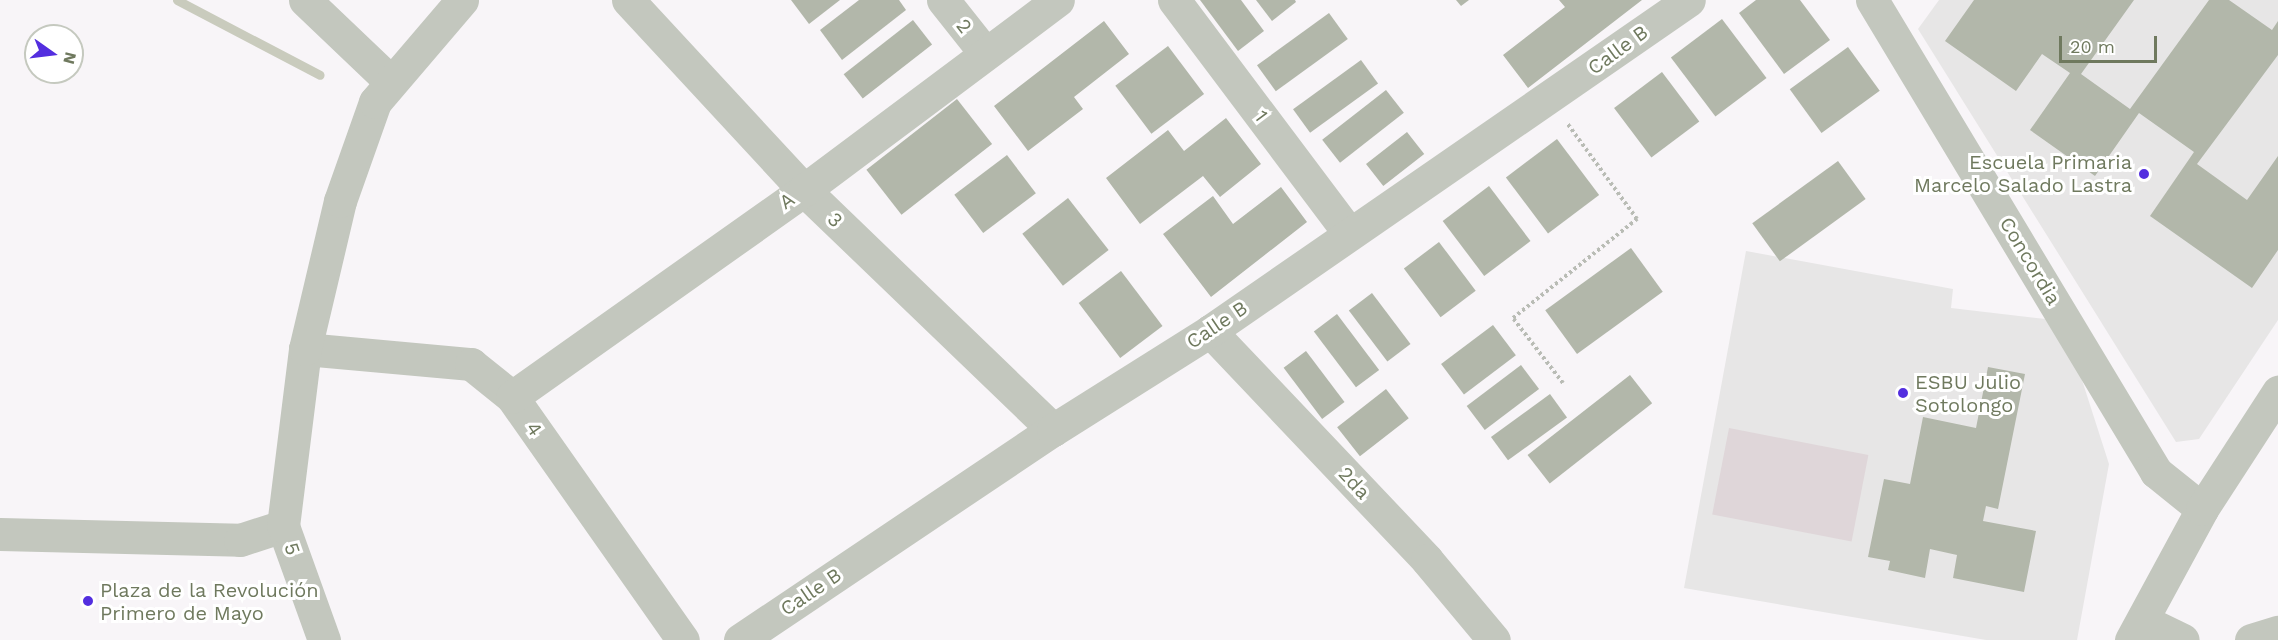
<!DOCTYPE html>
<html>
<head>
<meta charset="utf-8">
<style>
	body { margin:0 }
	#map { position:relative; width:2278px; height:640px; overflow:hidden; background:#f8f5f8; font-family:"Work Sans",sans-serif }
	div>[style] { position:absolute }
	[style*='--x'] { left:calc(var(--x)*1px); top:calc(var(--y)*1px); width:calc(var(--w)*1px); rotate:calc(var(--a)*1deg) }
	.built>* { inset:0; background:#e7e6e6 }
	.green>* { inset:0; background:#dfd6d9; transform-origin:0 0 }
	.stream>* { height:9px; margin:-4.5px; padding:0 4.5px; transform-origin:4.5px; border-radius:4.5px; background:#c9cbbd }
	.building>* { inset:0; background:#b2b7aa; transform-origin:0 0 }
	.path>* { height:4px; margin-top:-2px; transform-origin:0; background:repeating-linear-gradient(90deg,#b9bcb5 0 3px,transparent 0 6px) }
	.street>* { height:33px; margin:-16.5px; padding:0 16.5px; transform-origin:16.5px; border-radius:16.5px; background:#c3c7be }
	.dots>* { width:16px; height:16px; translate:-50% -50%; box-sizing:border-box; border:3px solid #fff; border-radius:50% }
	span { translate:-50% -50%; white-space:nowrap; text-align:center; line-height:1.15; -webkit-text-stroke:6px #fff; paint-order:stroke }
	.street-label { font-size:20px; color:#6f795e }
	.poi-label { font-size:20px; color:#6f795e }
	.right { translate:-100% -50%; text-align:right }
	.left { translate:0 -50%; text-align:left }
	.north { position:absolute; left:24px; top:24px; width:60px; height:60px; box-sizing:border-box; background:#fff; border:2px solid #c5c9bf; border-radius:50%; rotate:104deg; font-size:16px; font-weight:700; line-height:24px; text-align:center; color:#6f795e }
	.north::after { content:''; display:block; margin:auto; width:21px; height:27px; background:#532edf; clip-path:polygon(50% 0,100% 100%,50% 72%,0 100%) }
	.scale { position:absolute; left:2059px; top:36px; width:98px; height:27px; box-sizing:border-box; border:3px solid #6f795e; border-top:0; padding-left:8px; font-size:18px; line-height:21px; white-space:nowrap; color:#6f795e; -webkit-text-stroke:4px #fff; paint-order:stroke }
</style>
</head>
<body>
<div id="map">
	<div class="built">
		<i style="clip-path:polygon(1939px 0,2278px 0,2278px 320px,2199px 439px,2176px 442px,1918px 29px)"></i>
		<i style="clip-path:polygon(1746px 251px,1953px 289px,1951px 308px,2063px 321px,2109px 464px,2077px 640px,1986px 640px,1684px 588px)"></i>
	</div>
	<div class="green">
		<i style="left:1729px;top:428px;width:142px;height:88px;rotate:11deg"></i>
	</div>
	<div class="stream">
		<i style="--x:177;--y:0;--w:161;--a:27.7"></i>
	</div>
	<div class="building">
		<i style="clip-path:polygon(791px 0,840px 0,809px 24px)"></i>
		<i style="clip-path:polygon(859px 0,899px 0,906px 10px,842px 60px,820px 30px)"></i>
		<i style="clip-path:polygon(1200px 0,1241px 0,1264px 31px,1238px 51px)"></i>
		<i style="clip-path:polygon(1256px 0,1295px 0,1296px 2px,1272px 21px)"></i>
		<i style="clip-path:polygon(1456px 0,1469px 0,1461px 6px)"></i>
		<i style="clip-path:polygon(1559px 0,1642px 0,1528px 88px,1503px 55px,1565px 7px)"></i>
		<i style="clip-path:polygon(1756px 0,1800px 0,1830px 40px,1784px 74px,1739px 13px)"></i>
		<i style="clip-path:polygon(1974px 0,2134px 0,2081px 74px,2130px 109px,2209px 0,2229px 0,2272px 30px,2278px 21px,2278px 55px,2197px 164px,2247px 200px,2278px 156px,2278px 250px,2252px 288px,2150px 216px,2194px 152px,2139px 113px,2095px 176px,2030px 130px,2070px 73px,2042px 54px,2016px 91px,1945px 41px)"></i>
		<i style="left:1329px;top:13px;width:32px;height:89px;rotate:54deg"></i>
		<i style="left:1722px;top:19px;width:74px;height:64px;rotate:53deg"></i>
		<i style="left:913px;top:20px;width:31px;height:88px;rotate:52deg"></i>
		<i style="clip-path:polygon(1104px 21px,1129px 54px,1074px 97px,1083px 109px,1028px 151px,994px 106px)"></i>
		<i style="left:1168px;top:46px;width:60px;height:66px;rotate:53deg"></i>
		<i style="left:1848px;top:47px;width:54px;height:72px;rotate:54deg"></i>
		<i style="left:1361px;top:60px;width:29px;height:84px;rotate:54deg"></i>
		<i style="left:1662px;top:72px;width:62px;height:60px;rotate:53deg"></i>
		<i style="left:1386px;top:90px;width:29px;height:81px;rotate:52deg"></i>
		<i style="left:957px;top:99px;width:57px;height:115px;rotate:52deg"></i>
		<i style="clip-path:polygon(1226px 118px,1261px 164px,1220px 197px,1203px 176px,1140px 224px,1106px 178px,1168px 130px,1184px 151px)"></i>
		<i style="left:1407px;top:132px;width:28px;height:52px;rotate:52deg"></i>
		<i style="left:1557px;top:139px;width:70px;height:64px;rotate:53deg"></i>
		<i style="left:1007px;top:155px;width:48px;height:66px;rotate:53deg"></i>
		<i style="left:1838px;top:161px;width:47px;height:106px;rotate:54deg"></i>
		<i style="left:1489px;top:186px;width:69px;height:58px;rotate:53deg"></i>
		<i style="clip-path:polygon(1281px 187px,1307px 222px,1211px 297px,1163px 234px,1213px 196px,1233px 224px)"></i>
		<i style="left:1068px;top:198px;width:66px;height:58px;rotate:52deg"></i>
		<i style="left:1439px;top:242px;width:61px;height:44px;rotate:53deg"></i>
		<i style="left:1631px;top:248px;width:54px;height:106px;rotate:54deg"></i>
		<i style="left:1121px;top:271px;width:69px;height:53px;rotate:53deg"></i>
		<i style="left:1372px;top:293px;width:64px;height:29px;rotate:53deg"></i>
		<i style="left:1337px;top:314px;width:70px;height:29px;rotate:53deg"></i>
		<i style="left:1493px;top:325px;width:38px;height:65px;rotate:53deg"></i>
		<i style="left:1306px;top:351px;width:64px;height:28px;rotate:53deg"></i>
		<i style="left:1521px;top:365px;width:30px;height:68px;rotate:53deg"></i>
		<i style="clip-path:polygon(1988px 367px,2025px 374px,1998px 509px,1986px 506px,1983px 521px,2036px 531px,2024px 592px,1953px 578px,1957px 555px,1930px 549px,1925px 578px,1888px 570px,1890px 561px,1868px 557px,1884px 479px,1910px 484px,1923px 417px,1976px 428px)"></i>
		<i style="left:1630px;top:375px;width:36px;height:130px;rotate:52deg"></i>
		<i style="left:1386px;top:389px;width:37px;height:62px;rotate:52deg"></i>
		<i style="left:1550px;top:394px;width:29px;height:73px;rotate:54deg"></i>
	</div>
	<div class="path">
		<i style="--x:1563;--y:383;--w:82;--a:-127.6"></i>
		<i style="--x:1513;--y:318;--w:159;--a:-38.6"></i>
		<i style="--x:1637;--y:219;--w:119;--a:-126.1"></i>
	</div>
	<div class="street">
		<i style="--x:305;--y:0;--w:117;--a:43.6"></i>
		<i style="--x:628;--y:0;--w:259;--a:47.2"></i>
		<i style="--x:804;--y:190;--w:346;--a:43.9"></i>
		<i style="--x:943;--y:0;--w:68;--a:51.6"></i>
		<i style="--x:1174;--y:0;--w:290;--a:53.1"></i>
		<i style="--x:1872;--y:0;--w:551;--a:58.96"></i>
		<i style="--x:2156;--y:472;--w:59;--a:38.8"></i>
		<i style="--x:1210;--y:331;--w:315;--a:46.5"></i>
		<i style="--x:1427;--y:560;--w:104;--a:50.1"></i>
		<i style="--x:305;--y:349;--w:167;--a:5.2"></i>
		<i style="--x:471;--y:364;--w:53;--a:38.8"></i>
		<i style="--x:512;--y:397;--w:297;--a:54.9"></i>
		<i style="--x:512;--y:397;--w:358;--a:-35.3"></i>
		<i style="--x:804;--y:190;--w:317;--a:-36.8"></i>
		<i style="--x:0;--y:534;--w:240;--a:1.4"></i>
		<i style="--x:240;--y:540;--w:45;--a:-18"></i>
		<i style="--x:2144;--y:621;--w:43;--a:26"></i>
		<i style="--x:324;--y:640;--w:121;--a:-109.8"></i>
		<i style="--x:283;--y:526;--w:178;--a:-82.9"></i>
		<i style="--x:305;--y:349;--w:152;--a:-76.7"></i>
		<i style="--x:340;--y:201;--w:105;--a:-70.5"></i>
		<i style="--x:375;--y:102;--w:134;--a:-49.5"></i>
		<i style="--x:740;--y:640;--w:377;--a:-33.9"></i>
		<i style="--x:1053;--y:430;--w:186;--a:-32.2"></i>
		<i style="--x:1210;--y:331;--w:582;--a:-34.65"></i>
		<i style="--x:2131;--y:640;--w:149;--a:-61.5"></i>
		<i style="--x:2202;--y:509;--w:140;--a:-57"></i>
		<i style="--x:2251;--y:640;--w:28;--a:-17"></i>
	</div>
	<div class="dots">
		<i style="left:2144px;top:174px;background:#532edf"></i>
		<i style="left:1903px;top:393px;background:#532edf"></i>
		<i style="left:88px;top:601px;background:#532edf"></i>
	</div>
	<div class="street-label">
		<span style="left:964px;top:26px;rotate:52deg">2</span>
		<span style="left:1618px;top:50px;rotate:-36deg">Calle B</span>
		<span style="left:1261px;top:116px;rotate:53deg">1</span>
		<span style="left:787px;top:201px;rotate:-35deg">A</span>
		<span style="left:835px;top:220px;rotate:44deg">3</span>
		<span style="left:2030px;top:261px;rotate:59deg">Concordia</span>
		<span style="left:1217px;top:325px;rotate:-34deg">Calle B</span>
		<span style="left:534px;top:429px;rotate:55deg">4</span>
		<span style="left:1354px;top:483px;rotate:47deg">2da</span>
		<span style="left:292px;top:549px;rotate:71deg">5</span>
		<span style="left:811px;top:592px;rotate:-34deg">Calle B</span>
	</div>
	<div class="poi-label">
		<span class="right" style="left:2132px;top:174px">Escuela Primaria<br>Marcelo Salado Lastra</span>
		<span class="left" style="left:1915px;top:394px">ESBU Julio<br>Sotolongo</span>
		<span class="left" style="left:100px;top:602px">Plaza de la Revolución<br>Primero de Mayo</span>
	</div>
	<div class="north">N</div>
	<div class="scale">20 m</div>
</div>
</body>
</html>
